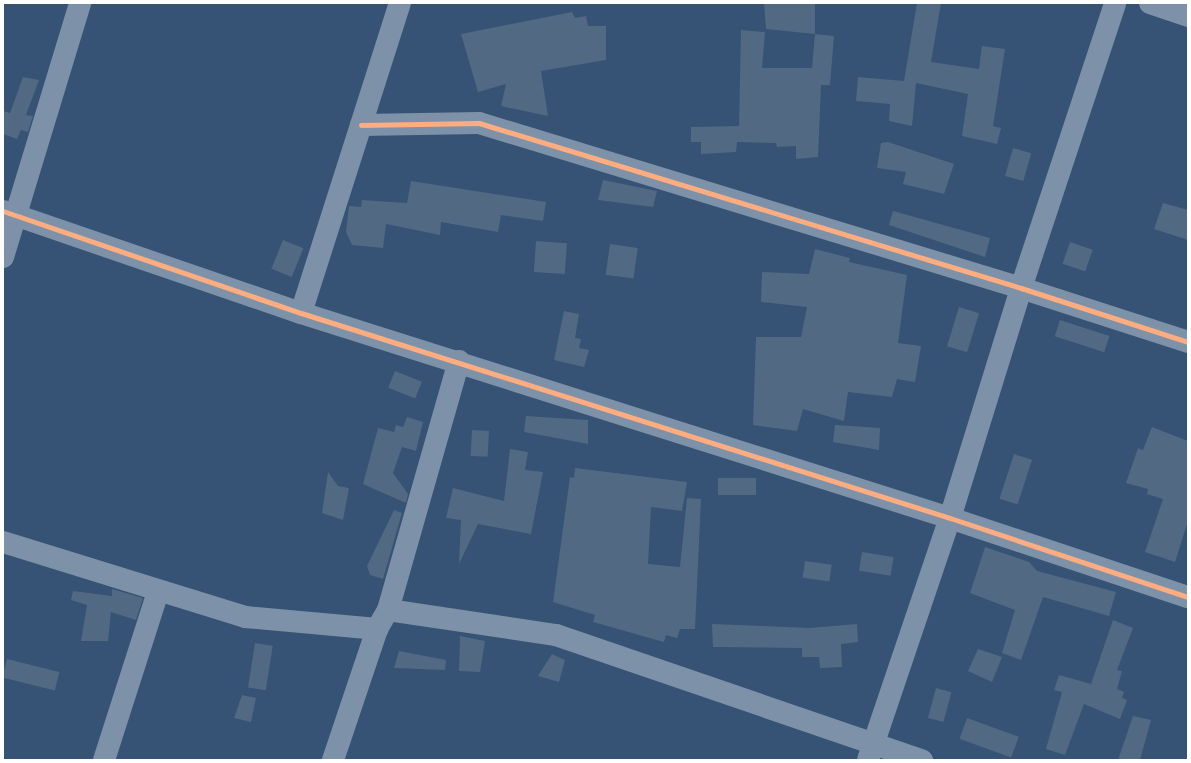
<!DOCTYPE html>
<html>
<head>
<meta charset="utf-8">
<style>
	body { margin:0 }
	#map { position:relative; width:1191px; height:763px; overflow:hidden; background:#365274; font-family:"DejaVu Sans",sans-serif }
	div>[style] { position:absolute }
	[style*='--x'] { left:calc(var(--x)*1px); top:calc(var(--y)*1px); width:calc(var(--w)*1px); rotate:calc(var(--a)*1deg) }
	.building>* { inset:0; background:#526984; transform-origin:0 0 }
	.minor>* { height:22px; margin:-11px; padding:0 11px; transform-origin:11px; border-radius:11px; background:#7d92a8 }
	.cycleway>* { height:5px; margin:-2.5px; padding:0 2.5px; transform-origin:2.5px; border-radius:2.5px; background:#ffac80 }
	span { translate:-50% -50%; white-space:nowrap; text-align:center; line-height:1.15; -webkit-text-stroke:3px #1b4f8f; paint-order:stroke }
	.frame { position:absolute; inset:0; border:4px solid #fff; pointer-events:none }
</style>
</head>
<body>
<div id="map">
	<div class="building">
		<i style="clip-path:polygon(764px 3px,815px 3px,815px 34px,766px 29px)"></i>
		<i style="clip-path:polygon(917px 3px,941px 3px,931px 62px,979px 69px,982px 46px,1005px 49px,993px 126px,1001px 128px,997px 144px,962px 136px,968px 94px,916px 83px,912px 126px,889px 121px,890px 104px,856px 101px,858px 77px,904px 81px)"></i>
		<i style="clip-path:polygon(572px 12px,575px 18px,586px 16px,588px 26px,606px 26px,606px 60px,541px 71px,548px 116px,501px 106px,506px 84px,478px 92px,461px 34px)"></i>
		<i style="clip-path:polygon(741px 30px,765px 32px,762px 68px,812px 68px,815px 34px,834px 36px,830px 85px,821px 85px,818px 157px,796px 159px,796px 146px,777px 147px,776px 143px,737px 142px,736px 152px,701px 154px,701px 142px,691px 142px,691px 127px,739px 126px)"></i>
		<i style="clip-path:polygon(23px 77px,39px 80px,26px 115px,33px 116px,28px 132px,21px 130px,17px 139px,3px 134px,3px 111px,10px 113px)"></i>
		<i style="clip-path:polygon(888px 142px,954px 164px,944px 194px,903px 184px,906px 172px,877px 168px,881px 143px)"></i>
		<i style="left:1013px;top:148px;width:19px;height:29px;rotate:16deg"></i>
		<i style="clip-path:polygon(603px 180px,657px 191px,653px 207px,598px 200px)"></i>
		<i style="clip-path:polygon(411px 181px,546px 202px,543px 221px,501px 215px,498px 232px,441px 222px,440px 235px,386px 224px,383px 248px,352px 245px,346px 232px,349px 206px,361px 207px,362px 200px,407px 203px)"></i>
		<i style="clip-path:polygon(1163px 203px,1188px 210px,1188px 240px,1154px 229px)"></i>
		<i style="clip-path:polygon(893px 211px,990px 238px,985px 257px,889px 225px)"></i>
		<i style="left:283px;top:240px;width:22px;height:31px;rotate:22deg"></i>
		<i style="left:536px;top:241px;width:31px;height:31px;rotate:4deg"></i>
		<i style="left:1070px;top:242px;width:24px;height:23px;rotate:19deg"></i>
		<i style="left:610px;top:244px;width:28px;height:31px;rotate:8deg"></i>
		<i style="clip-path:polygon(815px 249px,850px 258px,849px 262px,907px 275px,898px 343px,921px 346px,915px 382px,897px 379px,892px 397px,848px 392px,844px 421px,803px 409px,797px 431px,753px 425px,756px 337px,801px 337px,807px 307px,761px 302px,762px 272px,809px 274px)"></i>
		<i style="left:959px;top:307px;width:21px;height:41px;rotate:17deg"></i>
		<i style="clip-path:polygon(564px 311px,579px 314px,575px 338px,581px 339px,579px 348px,589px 350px,584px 367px,554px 360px)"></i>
		<i style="left:1060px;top:320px;width:52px;height:17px;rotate:18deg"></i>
		<i style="left:395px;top:371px;width:29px;height:18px;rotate:22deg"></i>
		<i style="clip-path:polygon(526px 416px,588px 420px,588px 444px,524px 432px)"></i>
		<i style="clip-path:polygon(407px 417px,423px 422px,416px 451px,402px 447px,393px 473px,408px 494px,406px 503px,363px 484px,378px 428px,394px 432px,396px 425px,403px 427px)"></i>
		<i style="clip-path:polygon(835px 425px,880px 428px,879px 450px,833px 442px)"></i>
		<i style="clip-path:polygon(1152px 427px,1188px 441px,1188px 521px,1175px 562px,1145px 552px,1163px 499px,1147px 494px,1148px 489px,1126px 483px,1138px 448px,1143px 450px)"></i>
		<i style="left:472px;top:430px;width:17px;height:26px;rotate:3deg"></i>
		<i style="clip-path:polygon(510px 449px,528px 452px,525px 470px,543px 472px,531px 534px,478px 524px,459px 564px,461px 520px,446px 518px,453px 488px,504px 501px)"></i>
		<i style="left:1014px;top:454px;width:19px;height:47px;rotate:18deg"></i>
		<i style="clip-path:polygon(575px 468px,687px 482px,682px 511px,651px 507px,648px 564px,680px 567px,687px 498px,701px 499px,695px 629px,680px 629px,677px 638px,666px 635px,664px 642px,593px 622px,595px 615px,553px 602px,570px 477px,574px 478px)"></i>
		<i style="clip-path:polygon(328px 472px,338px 486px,349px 488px,343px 520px,322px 513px)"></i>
		<i style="left:718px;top:478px;width:38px;height:17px"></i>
		<i style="clip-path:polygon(394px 510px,402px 513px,383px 579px,370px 575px,367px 566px)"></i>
		<i style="clip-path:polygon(985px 547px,1029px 562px,1037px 571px,1116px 592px,1109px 616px,1043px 597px,1021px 660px,1002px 653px,1015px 610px,970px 593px)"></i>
		<i style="left:862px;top:552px;width:32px;height:19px;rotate:9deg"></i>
		<i style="left:805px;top:561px;width:27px;height:17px;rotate:8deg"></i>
		<i style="clip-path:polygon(112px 589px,143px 598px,136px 620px,111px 612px,108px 641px,81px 641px,87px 605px,71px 600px,73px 591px,112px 596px)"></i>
		<i style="clip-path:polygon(1113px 620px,1133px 628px,1117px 670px,1122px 671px,1117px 689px,1124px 692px,1122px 698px,1127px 700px,1120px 719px,1084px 704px,1065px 755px,1046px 749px,1062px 692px,1054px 690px,1059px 675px,1091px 684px)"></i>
		<i style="clip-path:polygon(712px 624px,810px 628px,857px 624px,858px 642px,841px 644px,842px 667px,820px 668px,819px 657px,802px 657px,802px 648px,713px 647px)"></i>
		<i style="clip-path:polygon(460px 636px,485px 641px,480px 672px,459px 671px)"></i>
		<i style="left:255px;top:643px;width:18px;height:45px;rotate:9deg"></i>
		<i style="clip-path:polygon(978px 649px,1002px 657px,992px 682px,968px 671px)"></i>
		<i style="clip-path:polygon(399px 651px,446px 660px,445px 670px,394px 668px)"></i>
		<i style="clip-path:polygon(552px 654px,565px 660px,559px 682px,538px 676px)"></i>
		<i style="left:7px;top:659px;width:54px;height:19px;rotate:14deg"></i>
		<i style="left:936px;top:688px;width:16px;height:31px;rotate:15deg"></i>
		<i style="clip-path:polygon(242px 695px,256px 698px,251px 722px,234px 718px)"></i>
		<i style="clip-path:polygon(1133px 716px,1151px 720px,1140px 760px,1118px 760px)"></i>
		<i style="left:967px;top:718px;width:55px;height:22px;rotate:20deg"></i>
	</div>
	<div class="minor">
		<i style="--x:1150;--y:3;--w:40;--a:18.9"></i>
		<i style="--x:361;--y:125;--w:118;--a:-1"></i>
		<i style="--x:479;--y:123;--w:567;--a:16.93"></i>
		<i style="--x:1021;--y:288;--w:176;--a:17.9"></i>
		<i style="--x:3;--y:211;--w:315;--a:18.9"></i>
		<i style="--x:301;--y:313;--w:681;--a:17.53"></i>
		<i style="--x:950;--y:518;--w:251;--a:18.4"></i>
		<i style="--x:3;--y:257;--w:265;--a:-73.1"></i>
		<i style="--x:301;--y:313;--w:325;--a:-72.3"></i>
		<i style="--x:3;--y:542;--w:253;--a:17.2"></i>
		<i style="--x:245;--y:617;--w:133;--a:5.2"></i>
		<i style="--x:388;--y:610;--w:170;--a:8.5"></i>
		<i style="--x:556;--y:635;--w:387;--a:18.9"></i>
		<i style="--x:104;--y:760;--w:176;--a:-72.2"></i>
		<i style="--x:333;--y:760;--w:138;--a:-71.4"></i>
		<i style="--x:377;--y:629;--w:22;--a:-60"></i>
		<i style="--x:388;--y:610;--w:259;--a:-74.1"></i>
		<i style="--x:868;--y:760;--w:256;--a:-71.3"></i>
		<i style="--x:950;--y:518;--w:241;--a:-72.8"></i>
		<i style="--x:1021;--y:288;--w:300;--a:-71.7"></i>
	</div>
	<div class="cycleway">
		<i style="--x:361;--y:125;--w:118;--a:-1"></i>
		<i style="--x:479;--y:123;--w:567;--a:16.93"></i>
		<i style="--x:1021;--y:288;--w:176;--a:17.9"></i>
		<i style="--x:3;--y:211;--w:315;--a:18.9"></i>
		<i style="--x:301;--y:313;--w:681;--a:17.53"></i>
		<i style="--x:950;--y:518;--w:251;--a:18.4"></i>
	</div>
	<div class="frame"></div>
</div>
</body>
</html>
